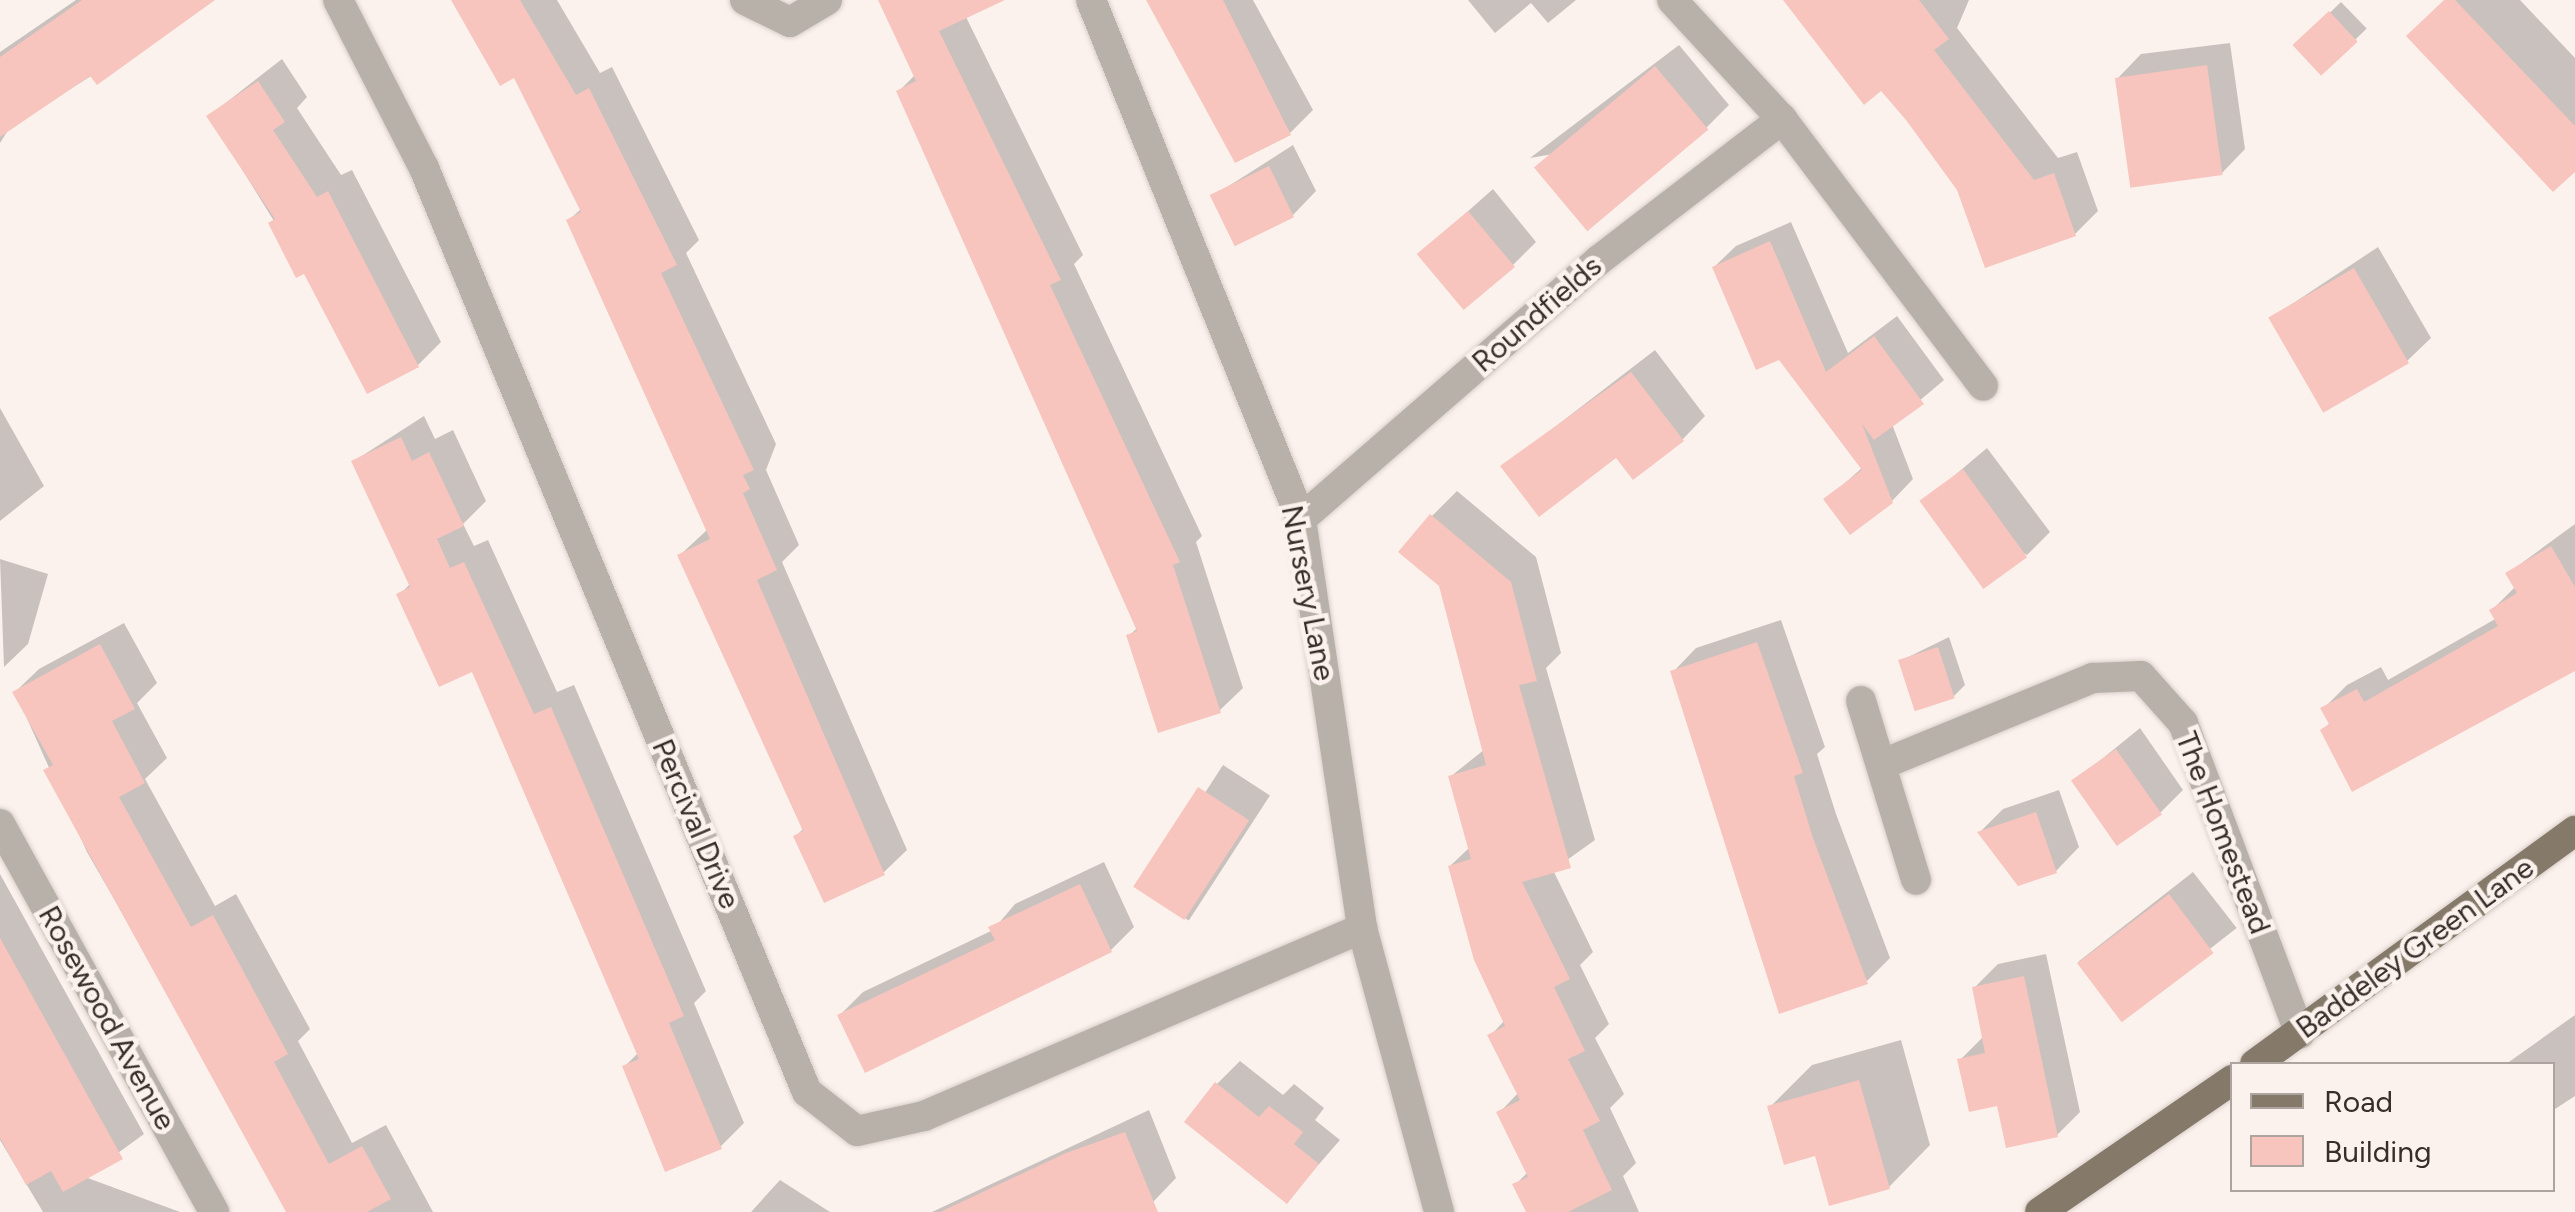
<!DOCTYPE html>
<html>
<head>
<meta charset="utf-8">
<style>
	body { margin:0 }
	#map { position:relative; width:2575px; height:1212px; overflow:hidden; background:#fcf2ed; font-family:Figtree,sans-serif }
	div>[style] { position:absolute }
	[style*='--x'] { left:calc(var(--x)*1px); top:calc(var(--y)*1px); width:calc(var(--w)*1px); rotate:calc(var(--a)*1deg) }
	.shadow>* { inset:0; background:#0003; transform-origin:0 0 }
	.building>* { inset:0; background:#f7c5bd; transform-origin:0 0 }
	.roads { filter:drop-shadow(0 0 2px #d9cfca) drop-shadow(0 0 2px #d9cfca) }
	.minor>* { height:30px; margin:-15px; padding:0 15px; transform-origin:15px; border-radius:15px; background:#b8b1a9 }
	.major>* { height:30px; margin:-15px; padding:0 15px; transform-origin:15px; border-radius:15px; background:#85796a }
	span { translate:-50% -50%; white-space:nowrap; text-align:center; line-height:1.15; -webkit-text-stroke:9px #fcf2ed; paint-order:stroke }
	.street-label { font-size:30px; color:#372e29 }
	.legend { position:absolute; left:2230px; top:1062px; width:325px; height:130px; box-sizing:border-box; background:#fcf2ed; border:2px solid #ada49f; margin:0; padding:12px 18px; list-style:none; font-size:30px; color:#372e29 }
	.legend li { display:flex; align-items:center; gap:20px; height:50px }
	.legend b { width:50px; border:2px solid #ada49f }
</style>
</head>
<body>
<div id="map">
	<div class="shadow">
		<i style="clip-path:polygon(76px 0,212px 0,10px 127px,0 143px,0 52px)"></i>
		<i style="clip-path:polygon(454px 0,557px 0,600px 73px,612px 67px,699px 240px,686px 253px,776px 444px,766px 470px,799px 545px,782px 562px,907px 850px,883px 873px,796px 836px,804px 828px,680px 555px,708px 529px,569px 220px,582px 208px,515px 74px)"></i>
		<i style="clip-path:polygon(881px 0,977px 0,964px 13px,1083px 255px,1074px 264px,1202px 536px,1196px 542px,1243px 688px,1219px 711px,1129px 636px,1138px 627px,899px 91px,916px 74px)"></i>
		<i style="clip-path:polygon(1150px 0,1253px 0,1313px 110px,1290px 133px)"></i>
		<i style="clip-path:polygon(1468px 0,1576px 0,1548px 23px,1531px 3px,1495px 33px)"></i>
		<i style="clip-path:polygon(1785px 0,1969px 0,1957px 28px,2058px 158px,2077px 152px,2098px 211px,2075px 234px,1960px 189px,1882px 88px)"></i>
		<i style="clip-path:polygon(2445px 0,2520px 0,2575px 58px,2575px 168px)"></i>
		<i style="left:2341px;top:2px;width:37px;height:62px;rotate:46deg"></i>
		<i style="clip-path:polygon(2230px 43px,2245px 149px,2222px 173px,2118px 78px,2141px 54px)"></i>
		<i style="clip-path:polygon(1679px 45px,1729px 105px,1706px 128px,1530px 158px)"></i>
		<i style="clip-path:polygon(282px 59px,307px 97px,297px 108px,341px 175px,352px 170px,441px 342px,418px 365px,305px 271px,209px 116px)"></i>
		<i style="clip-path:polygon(1293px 145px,1316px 191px,1293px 215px,1213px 196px)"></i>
		<i style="clip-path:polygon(1493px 189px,1536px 242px,1513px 265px,1420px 254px)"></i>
		<i style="clip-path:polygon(1791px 222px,1848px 353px,1897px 316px,1944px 380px,1892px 424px,1913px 479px,1892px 501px,1827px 499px,1863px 467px,1714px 267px,1736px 246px)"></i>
		<i style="clip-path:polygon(2378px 247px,2431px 338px,2407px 361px,2271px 318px)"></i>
		<i style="clip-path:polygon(1655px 350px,1705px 416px,1682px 440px,1503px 467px)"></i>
		<i style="clip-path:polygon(0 408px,44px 486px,0 521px)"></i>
		<i style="clip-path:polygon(424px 416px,435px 439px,453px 430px,486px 501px,463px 524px,474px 546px,488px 540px,557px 692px,574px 685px,706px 991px,694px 1003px,744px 1123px,720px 1147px,625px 1066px,639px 1052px,474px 668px,399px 595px,411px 583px,354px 461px)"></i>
		<i style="clip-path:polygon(1987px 448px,2050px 532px,2027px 555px,1923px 502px)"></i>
		<i style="clip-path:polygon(1457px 491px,1536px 557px,1561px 653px,1546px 668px,1595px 840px,1553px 870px,1593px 952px,1580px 965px,1609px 1024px,1595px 1038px,1624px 1094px,1610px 1108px,1636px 1163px,1623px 1176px,1639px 1212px,1528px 1212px,1515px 1185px,1528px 1172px,1499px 1113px,1519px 1092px,1490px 1036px,1505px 1020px,1450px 866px,1470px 847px,1450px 777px,1485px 749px,1432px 516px)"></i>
		<i style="clip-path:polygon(2575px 524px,2575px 666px,2323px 730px,2331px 722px,2323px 709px,2347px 685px,2381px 667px,2388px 680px,2497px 618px,2492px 610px,2516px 586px,2508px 573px)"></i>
		<i style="clip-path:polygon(0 559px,48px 574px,28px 644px,4px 667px)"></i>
		<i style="clip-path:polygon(1781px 620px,1825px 747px,1817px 754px,1836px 814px,1890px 958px,1867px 981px,1673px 672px,1696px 648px)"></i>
		<i style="clip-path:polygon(124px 623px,157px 683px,137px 703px,167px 758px,145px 779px,215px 906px,236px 894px,310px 1029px,298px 1041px,352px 1143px,386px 1125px,433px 1212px,294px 1212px,87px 852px,15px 692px,39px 669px)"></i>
		<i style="clip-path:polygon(1949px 637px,1965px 685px,1954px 696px,1900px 661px)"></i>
		<i style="clip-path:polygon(2140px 728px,2183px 790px,2160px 813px,2075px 781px)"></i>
		<i style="left:1223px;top:765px;width:56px;height:149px;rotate:33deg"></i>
		<i style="clip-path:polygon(2059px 790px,2079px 847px,2056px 871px,1980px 832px,2003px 809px)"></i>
		<i style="clip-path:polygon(1104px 862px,1134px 927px,1111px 950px,840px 1015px,863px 992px,993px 930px,1015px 904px)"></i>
		<i style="left:2193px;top:872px;width:71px;height:146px;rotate:52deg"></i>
		<i style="clip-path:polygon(0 874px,144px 1134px,85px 1177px,180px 1212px,43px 1212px,0 1140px)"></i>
		<i style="clip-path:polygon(2046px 954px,2080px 1112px,2057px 1135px,1999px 1104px,1960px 1060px,1984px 1036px,1974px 988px,1998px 964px)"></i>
		<i style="clip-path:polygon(2575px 1015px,2575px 1096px,2552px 1111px,2552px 1064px,2506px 1064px)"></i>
		<i style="clip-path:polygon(1901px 1040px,1930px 1145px,1889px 1187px,1816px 1153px,1770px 1107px,1812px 1065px)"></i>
		<i style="clip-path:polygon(1240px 1061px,1283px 1095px,1294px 1084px,1324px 1108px,1315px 1120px,1340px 1140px,1287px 1201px,1217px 1084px)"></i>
		<i style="clip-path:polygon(1149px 1110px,1176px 1178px,1153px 1202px,1127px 1212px,932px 1212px)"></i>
		<i style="clip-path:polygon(780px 1180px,830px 1212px,751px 1212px)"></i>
	</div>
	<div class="building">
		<i style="clip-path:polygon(82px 0,215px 0,97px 85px,90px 76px,0 137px,0 57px)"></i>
		<i style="clip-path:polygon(451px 0,520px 0,576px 95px,589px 88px,677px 265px,661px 273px,754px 470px,743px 475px,750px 489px,743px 493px,777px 570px,757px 580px,885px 875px,824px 903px,793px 836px,803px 831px,677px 555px,710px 539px,566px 220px,581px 212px,514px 78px,500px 86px)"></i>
		<i style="clip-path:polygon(878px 0,1005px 0,939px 31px,1061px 280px,1050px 285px,1180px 562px,1173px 565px,1221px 713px,1158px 733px,1126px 635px,1137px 631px,896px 91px,916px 81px)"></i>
		<i style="clip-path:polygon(1146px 0,1223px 0,1291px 135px,1235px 163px)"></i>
		<i style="clip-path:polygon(1783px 0,1919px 0,1949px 39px,1934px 50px,2034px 180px,2054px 173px,2076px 236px,1985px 268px,1957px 190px,1906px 120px,1881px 91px,1864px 105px)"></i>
		<i style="clip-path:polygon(2444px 0,2455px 0,2575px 126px,2575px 172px,2553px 192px,2406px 36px)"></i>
		<i style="left:2329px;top:11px;width:42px;height:50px;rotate:47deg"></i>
		<i style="left:2207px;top:65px;width:111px;height:93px;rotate:82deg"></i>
		<i style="left:1655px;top:66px;width:83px;height:158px;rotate:50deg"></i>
		<i style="clip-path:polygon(258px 81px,285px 122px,273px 130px,317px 197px,328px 191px,419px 367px,367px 394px,304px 274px,296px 278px,268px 223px,275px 219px,206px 116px)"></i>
		<i style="left:1269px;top:166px;width:57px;height:66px;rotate:64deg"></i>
		<i style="left:1468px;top:211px;width:73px;height:67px;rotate:50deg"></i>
		<i style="clip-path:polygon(1770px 241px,1826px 372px,1874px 336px,1924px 404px,1874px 440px,1862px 424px,1893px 503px,1850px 535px,1823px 499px,1862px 470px,1779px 360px,1756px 370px,1712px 267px)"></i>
		<i style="left:2354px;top:268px;width:110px;height:99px;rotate:60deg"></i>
		<i style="clip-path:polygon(1631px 372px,1684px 441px,1633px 480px,1616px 458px,1539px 517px,1500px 466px)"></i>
		<i style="clip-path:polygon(401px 437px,412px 461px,429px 452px,464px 526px,437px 539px,450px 568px,464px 562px,534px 714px,551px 707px,684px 1016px,669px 1023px,722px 1149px,665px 1172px,622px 1066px,639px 1059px,472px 672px,439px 687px,396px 594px,410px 587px,351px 461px)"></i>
		<i style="left:1963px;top:469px;width:109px;height:54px;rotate:54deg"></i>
		<i style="clip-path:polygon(1430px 514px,1511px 582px,1537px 681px,1519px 685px,1571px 868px,1522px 882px,1570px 979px,1554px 987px,1585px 1051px,1568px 1059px,1600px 1121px,1583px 1130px,1612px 1190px,1568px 1212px,1526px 1212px,1512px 1184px,1528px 1177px,1496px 1112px,1520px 1100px,1487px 1035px,1505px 1026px,1474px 960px,1448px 866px,1471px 859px,1448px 776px,1486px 765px,1439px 586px,1398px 552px)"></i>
		<i style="clip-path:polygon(2551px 546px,2575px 587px,2575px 671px,2352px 792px,2320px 730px,2329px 724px,2320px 708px,2357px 689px,2364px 702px,2498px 626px,2489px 610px,2517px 593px,2505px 573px)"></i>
		<i style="clip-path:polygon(1757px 642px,1803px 773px,1794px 776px,1813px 838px,1868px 984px,1779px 1014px,1670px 671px)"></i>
		<i style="clip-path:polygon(100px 644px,135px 709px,112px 721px,145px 783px,119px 797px,191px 927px,213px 915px,288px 1054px,274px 1062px,329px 1164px,362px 1146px,391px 1199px,367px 1212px,286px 1212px,43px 770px,53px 765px,12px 692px)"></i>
		<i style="left:1938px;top:647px;width:54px;height:42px;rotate:72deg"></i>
		<i style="left:2116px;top:749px;width:80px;height:55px;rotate:55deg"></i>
		<i style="left:1198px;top:787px;width:61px;height:119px;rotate:33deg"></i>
		<i style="clip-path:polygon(2036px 812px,2057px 873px,2018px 886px,1977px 832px)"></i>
		<i style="clip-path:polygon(1080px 884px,1112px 952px,865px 1073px,837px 1015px,995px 940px,988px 927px)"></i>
		<i style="left:2169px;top:894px;width:74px;height:115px;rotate:53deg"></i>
		<i style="clip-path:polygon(0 938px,123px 1159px,63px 1192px,51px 1171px,26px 1185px,0 1138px)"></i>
		<i style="clip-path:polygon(2024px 976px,2058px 1137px,2006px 1148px,1997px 1106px,1969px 1112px,1957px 1059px,1985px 1053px,1972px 987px)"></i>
		<i style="clip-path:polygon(1859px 1080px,1890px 1189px,1829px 1206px,1815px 1156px,1784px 1165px,1767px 1106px)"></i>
		<i style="clip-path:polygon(1215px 1082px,1259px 1117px,1269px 1106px,1303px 1132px,1294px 1144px,1319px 1164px,1287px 1204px,1184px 1122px)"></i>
		<i style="clip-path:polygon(1125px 1132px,1158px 1212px,940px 1212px,1066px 1153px)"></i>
	</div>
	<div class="roads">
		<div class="minor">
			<i style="--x:338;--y:0;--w:189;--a:62.9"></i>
			<i style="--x:424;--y:168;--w:1000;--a:67.49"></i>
			<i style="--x:807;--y:1092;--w:63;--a:38"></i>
			<i style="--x:857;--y:1131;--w:69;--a:-12.6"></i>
			<i style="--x:924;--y:1116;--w:477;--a:-23.2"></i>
			<i style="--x:745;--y:0;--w:50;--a:26.1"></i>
			<i style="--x:790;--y:22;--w:43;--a:-30.7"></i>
			<i style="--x:1091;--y:0;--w:560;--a:67.97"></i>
			<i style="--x:1301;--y:519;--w:414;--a:81.5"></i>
			<i style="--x:1362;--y:928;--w:294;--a:74.8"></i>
			<i style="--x:1672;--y:0;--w:162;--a:47.3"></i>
			<i style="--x:1782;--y:119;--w:334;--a:53"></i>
			<i style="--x:1301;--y:519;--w:395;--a:-41"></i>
			<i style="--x:1599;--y:260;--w:231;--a:-37.6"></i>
			<i style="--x:1861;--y:701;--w:187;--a:72.9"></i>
			<i style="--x:1883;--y:764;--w:227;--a:-22.3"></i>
			<i style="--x:2093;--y:678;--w:48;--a:-2.4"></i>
			<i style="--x:2141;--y:676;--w:63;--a:48.2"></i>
			<i style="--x:2183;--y:723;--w:332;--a:69.4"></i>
			<i style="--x:0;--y:824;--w:443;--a:61.1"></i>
		</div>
		<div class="major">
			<i style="--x:2255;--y:1064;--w:396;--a:-36.1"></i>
			<i style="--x:2040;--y:1212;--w:233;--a:-34.5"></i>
		</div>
	</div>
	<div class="street-label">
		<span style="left:1537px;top:314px;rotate:-41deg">Roundfields</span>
		<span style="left:1308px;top:593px;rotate:79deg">Nursery Lane</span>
		<span style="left:696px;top:824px;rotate:67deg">Percival Drive</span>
		<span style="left:2223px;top:833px;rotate:69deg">The Homestead</span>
		<span style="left:2415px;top:948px;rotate:-36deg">Baddeley Green Lane</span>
		<span style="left:107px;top:1018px;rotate:61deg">Rosewood Avenue</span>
	</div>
	<ul class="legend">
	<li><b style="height:12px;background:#85796a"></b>Road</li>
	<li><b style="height:28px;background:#f7c5bd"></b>Building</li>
	</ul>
</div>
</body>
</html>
